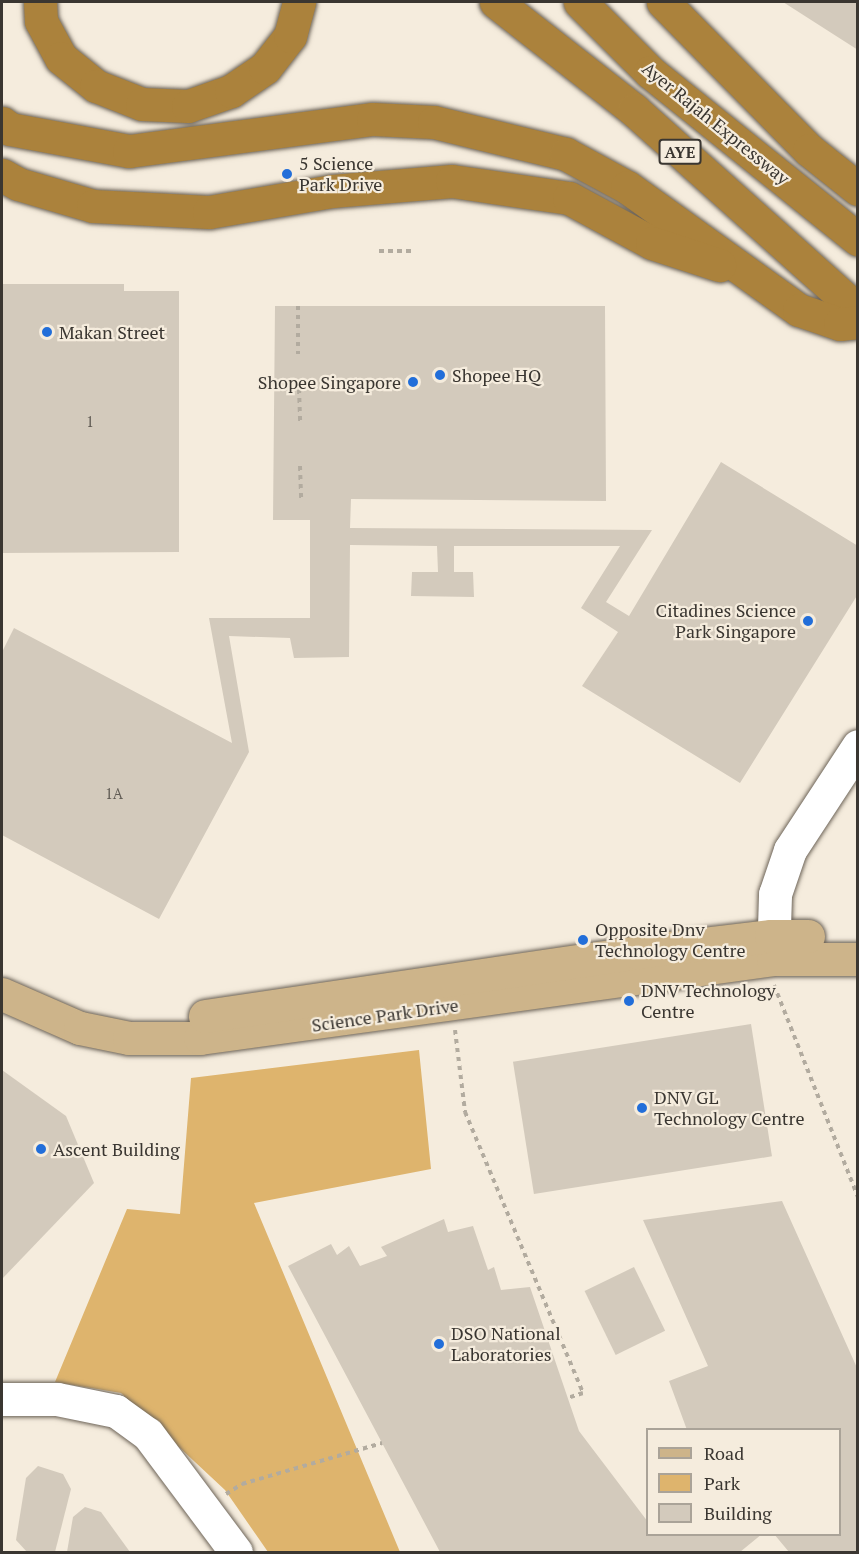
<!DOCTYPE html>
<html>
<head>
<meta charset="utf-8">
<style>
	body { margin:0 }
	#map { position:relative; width:859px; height:1554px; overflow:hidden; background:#f5ecdd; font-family:"PT Serif",serif }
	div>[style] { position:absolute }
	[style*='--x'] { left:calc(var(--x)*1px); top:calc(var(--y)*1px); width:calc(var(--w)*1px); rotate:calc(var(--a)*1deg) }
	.green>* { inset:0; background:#deb46d }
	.building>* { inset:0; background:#d3cabc; transform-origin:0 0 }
	.path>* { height:4px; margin-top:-2px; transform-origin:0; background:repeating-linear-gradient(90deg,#b2ab9f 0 4.5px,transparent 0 9px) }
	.roads { filter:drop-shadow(0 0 2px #6d6458) drop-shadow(0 0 2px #6d6458) }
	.minor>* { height:33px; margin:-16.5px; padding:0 16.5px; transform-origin:16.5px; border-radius:16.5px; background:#fff }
	.major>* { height:33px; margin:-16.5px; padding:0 16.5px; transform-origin:16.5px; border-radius:16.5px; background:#cdb48a }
	.highway>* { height:33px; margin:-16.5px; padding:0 16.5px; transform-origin:16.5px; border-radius:16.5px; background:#ab823c }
	.dots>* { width:16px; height:16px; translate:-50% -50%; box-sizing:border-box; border:3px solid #f5ecdd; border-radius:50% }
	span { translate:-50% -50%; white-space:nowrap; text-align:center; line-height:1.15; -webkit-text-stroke:4.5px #f5ecdd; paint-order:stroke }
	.number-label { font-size:15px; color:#605b54 }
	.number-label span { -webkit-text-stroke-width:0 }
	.shield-label span { padding:2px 4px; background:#f5ecdd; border:2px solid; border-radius:4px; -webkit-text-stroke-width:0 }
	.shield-label { font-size:16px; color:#3a3631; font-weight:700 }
	.street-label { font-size:18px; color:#3a3631 }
	.poi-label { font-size:18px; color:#3a3631 }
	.left { translate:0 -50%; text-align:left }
	.right { translate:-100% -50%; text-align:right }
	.frame { position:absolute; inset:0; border:3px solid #3a3631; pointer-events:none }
	.legend { position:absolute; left:646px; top:1428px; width:195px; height:108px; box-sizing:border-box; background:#f5ecdd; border:2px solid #aaa398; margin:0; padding:8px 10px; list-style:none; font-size:18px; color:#3a3631 }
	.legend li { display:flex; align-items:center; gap:12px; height:30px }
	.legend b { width:30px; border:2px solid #aaa398 }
</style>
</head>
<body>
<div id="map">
	<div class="green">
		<i style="clip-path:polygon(419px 1050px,431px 1169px,254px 1203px,400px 1552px,268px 1552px,225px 1490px,121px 1393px,55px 1382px,127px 1209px,180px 1214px,191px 1078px)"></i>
	</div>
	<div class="building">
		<i style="clip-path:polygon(783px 2px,858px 2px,858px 50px)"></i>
		<i style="clip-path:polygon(2px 284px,124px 284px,124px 291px,179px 291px,179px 552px,2px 553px)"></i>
		<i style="clip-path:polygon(275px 306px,605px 306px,606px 501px,351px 499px,350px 528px,652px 530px,606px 602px,629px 616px,721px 462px,858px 546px,858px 594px,740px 783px,582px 686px,618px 632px,581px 608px,620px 546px,454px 546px,454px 572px,473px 572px,474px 597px,411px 596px,412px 572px,438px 572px,437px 546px,350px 545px,349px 657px,294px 658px,290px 638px,229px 636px,249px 752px,159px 919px,2px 835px,2px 652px,14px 628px,232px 743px,209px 618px,310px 618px,310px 520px,273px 520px)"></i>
		<i style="left:751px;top:1024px;width:134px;height:241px;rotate:81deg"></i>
		<i style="clip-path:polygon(2px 1070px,66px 1116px,94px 1183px,2px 1279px)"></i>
		<i style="clip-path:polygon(782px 1201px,858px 1370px,858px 1552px,789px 1552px,774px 1534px,840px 1534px,840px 1430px,687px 1430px,669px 1381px,708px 1366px,643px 1220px)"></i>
		<i style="clip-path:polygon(444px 1219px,448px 1232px,473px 1226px,488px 1270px,494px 1267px,501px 1290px,530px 1287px,579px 1431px,648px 1522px,648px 1534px,762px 1534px,740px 1552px,440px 1552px,288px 1266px,331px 1244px,337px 1255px,349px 1246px,360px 1266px,387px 1256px,381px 1247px)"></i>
		<i style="left:634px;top:1267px;width:71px;height:55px;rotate:64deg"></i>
		<i style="clip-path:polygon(38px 1466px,63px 1474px,71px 1489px,55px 1552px,27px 1552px,16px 1540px,26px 1478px)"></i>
		<i style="clip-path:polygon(85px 1507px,101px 1512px,130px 1552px,67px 1552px,73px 1517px)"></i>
	</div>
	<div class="path">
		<i style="--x:379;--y:251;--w:36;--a:0"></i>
		<i style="--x:298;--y:306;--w:48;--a:90"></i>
		<i style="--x:299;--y:389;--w:34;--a:88"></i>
		<i style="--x:300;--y:466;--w:32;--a:88"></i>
		<i style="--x:774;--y:985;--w:228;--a:68.4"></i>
		<i style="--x:455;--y:1030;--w:83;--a:83"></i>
		<i style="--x:465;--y:1112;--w:305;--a:67.2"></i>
		<i style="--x:583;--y:1393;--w:16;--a:162"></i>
		<i style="--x:226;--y:1494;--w:19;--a:-32"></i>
		<i style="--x:242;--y:1484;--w:146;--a:-16.3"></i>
	</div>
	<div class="roads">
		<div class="minor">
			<i style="--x:773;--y:959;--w:65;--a:-88.2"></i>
			<i style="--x:775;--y:894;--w:46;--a:-71.2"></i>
			<i style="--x:790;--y:850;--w:124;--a:-56.8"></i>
			<i style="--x:2;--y:1399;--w:55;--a:0"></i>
			<i style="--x:57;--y:1399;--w:60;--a:11.5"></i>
			<i style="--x:116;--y:1411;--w:39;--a:36"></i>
			<i style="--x:148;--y:1434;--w:147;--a:53.3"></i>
		</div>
		<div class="major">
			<i style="--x:2;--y:994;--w:85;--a:23.6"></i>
			<i style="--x:80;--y:1028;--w:50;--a:11.5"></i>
			<i style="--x:129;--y:1038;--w:71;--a:0"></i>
			<i style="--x:200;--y:1038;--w:578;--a:-7.85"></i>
			<i style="--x:773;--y:959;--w:85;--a:0"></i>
			<i style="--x:205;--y:1016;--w:436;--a:-8.4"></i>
			<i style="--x:636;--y:952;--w:136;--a:-6.8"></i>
			<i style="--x:771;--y:936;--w:37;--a:0"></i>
		</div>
		<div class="highway">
			<i style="--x:40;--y:2;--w:19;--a:87"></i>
			<i style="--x:41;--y:21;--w:42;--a:61.6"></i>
			<i style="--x:61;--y:58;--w:45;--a:38.7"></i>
			<i style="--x:96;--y:86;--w:49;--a:21.4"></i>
			<i style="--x:142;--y:104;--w:46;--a:2.5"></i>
			<i style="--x:188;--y:106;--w:46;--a:-19.2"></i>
			<i style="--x:231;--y:91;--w:41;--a:-34.1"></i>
			<i style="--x:265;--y:68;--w:41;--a:-52"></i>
			<i style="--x:290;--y:36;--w:35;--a:-75"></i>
			<i style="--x:496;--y:2;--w:175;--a:38"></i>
			<i style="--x:634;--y:110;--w:300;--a:41.8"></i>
			<i style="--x:580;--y:2;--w:99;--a:45"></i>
			<i style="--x:650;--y:72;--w:267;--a:38.8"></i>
			<i style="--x:663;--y:2;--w:208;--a:45.4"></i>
			<i style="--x:809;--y:150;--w:63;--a:38.5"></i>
			<i style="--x:2;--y:123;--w:10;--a:37"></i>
			<i style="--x:10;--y:129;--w:121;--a:10.5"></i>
			<i style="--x:129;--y:151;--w:246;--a:-7.5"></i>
			<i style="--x:373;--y:119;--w:61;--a:2.8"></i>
			<i style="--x:434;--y:122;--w:136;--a:13.6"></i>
			<i style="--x:566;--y:154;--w:69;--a:28.4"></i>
			<i style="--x:627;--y:187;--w:211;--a:35.6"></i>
			<i style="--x:799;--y:310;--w:43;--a:18.9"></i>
			<i style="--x:840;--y:324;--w:18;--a:-6"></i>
			<i style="--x:2;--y:175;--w:18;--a:29"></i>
			<i style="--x:18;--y:184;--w:78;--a:16.3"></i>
			<i style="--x:93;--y:206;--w:116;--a:3"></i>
			<i style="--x:209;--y:212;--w:125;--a:-9.7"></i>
			<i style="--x:332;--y:191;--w:120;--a:-4.8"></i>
			<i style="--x:452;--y:181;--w:118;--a:8.3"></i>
			<i style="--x:569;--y:198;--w:94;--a:28.5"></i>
			<i style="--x:652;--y:243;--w:71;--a:18.2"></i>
		</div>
	</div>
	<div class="dots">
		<i style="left:287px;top:174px;background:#226ed9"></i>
		<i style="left:47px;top:332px;background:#226ed9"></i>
		<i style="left:440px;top:375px;background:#226ed9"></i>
		<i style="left:413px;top:382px;background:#226ed9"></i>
		<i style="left:808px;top:621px;background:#226ed9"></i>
		<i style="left:583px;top:940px;background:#226ed9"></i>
		<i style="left:629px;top:1001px;background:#226ed9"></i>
		<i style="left:642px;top:1108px;background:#226ed9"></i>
		<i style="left:41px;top:1149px;background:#226ed9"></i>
		<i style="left:439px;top:1344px;background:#226ed9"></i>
	</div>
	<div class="number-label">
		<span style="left:90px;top:422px">1</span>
		<span style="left:114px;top:794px">1A</span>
	</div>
	<div class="shield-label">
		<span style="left:680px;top:152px">AYE</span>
	</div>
	<div class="street-label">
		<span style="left:716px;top:123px;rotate:39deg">Ayer Rajah Expressway</span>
		<span style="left:385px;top:1015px;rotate:-8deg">Science Park Drive</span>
	</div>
	<div class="poi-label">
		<span class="left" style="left:299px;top:174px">5 Science<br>Park Drive</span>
		<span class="left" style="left:59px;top:332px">Makan Street</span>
		<span class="left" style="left:452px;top:375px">Shopee HQ</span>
		<span class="right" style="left:401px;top:382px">Shopee Singapore</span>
		<span class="right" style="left:796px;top:621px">Citadines Science<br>Park Singapore</span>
		<span class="left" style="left:595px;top:940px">Opposite Dnv<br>Technology Centre</span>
		<span class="left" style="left:641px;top:1001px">DNV Technology<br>Centre</span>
		<span class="left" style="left:654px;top:1108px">DNV GL<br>Technology Centre</span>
		<span class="left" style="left:53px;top:1149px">Ascent Building</span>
		<span class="left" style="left:451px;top:1344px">DSO National<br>Laboratories</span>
	</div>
	<div class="frame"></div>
	<ul class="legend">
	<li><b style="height:8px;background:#cdb48a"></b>Road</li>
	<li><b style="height:16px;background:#deb46d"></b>Park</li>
	<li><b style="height:16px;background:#d3cabc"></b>Building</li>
	</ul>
</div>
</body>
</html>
